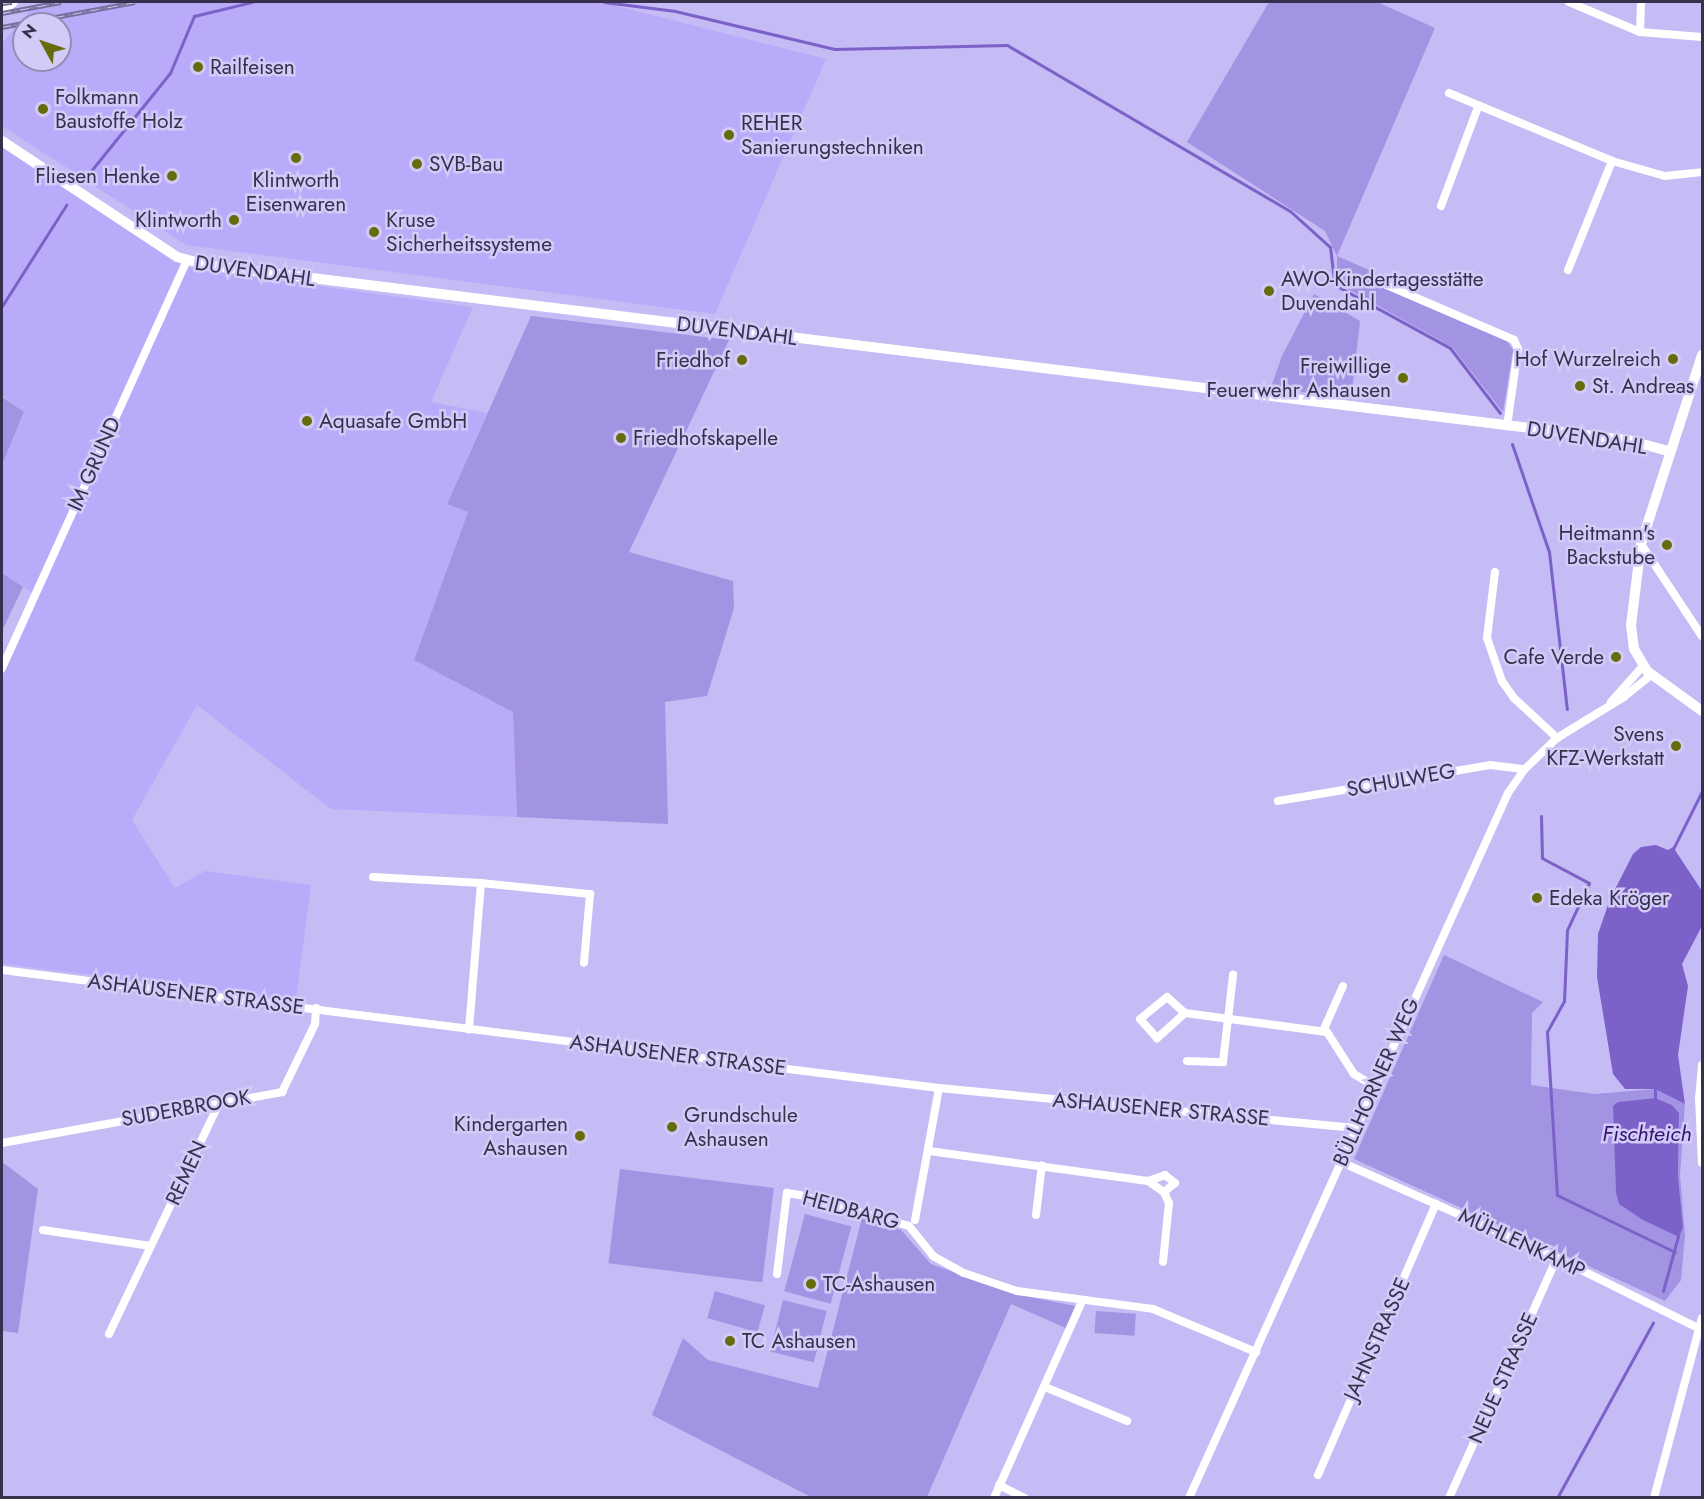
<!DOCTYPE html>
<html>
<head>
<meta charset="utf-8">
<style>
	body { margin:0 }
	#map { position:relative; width:1704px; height:1499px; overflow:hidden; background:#c5bbf5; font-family:Jost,sans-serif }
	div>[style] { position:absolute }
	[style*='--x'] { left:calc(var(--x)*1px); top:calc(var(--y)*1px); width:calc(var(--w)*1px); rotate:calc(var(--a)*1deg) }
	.built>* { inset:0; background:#baabfa }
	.green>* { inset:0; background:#a393e3; transform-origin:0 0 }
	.water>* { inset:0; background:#7c62c8 }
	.stream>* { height:3px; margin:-1.5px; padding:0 1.5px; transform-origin:1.5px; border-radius:1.5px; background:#7c62c8 }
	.street>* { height:8px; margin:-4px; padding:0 4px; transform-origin:4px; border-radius:4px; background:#fff }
	.secondary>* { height:10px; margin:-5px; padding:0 5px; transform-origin:5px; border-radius:5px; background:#fff }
	.rail>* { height:5px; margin-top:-2.5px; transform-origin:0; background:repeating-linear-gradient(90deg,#d2caf7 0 9px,#776f99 0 18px); box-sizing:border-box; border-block:2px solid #776f99 }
	.dots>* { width:16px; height:16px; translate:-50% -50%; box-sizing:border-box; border:3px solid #d2caf7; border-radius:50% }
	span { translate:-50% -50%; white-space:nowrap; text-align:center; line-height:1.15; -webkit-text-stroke:5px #d2caf7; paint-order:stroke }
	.poi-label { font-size:21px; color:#36304d }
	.left { translate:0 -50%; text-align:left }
	.right { translate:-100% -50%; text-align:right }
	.street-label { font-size:21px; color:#36304d }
	.water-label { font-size:22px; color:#361371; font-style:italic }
	.frame { position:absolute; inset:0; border:3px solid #36304d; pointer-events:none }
	.north { position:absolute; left:12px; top:12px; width:60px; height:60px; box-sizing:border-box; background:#d2caf7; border:2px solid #948cb3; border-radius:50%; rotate:310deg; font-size:16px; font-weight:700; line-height:24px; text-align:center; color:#36304d }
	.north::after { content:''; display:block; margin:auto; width:21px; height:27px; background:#666b0c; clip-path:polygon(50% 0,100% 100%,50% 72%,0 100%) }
</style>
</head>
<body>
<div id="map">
	<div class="built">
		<i style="clip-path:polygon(evenodd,37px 2px,601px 2px,826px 59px,715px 314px,186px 245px,2px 126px,2px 43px,37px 2px,24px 24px,60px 24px,60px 60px,24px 60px,24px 24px)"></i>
		<i style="clip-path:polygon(2px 147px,173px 261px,194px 269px,473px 307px,431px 402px,487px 413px,447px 504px,468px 512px,414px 660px,513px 712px,517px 817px,331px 809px,197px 705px,132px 820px,175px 888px,205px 871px,311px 885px,296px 1000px,2px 964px,2px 678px,37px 596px,2px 573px,2px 465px,24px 413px,2px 395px)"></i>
	</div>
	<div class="green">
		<i style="clip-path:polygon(1269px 2px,1377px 2px,1435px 28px,1337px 256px,1376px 273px,1371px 283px,1505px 338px,1513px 350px,1503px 412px,1452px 347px,1337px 283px,1337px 256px,1325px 231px,1187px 142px)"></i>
		<i style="clip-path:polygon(1314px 294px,1360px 321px,1351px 400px,1271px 387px,1282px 356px)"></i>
		<i style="clip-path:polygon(531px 316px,729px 340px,629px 552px,733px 581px,734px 608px,707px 696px,665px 702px,668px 824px,517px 817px,513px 712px,414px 660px,468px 512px,447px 504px)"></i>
		<i style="clip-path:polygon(2px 397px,24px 412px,2px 465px)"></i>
		<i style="clip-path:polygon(2px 573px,23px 587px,2px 631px)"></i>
		<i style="clip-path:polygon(evenodd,1444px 955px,1543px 1002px,1532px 1013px,1531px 1085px,1594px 1094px,1655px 1089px,1685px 1104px,1680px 1175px,1685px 1236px,1681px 1280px,1665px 1301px,1354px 1159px,1444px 955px,1655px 1098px,1672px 1105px,1679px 1113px,1678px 1177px,1683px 1227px,1618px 1102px,1655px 1098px)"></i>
		<i style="clip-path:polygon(2px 1162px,38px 1189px,18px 1333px,2px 1331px)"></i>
		<i style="left:620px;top:1169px;width:155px;height:95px;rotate:7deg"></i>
		<i style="left:805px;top:1214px;width:48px;height:80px;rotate:15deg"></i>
		<i style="clip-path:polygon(862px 1218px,901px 1230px,931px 1264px,1015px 1294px,1075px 1306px,1066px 1328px,1011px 1304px,927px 1497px,811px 1497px,652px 1415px,683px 1338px,708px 1360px,818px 1388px)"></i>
		<i style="left:715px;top:1291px;width:52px;height:28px;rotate:16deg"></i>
		<i style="left:783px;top:1300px;width:45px;height:53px;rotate:14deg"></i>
		<i style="left:1096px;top:1311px;width:40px;height:22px;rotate:4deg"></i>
	</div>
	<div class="water">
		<i style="clip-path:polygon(1656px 845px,1668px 850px,1673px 847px,1702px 891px,1702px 926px,1682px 964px,1688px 986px,1678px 1055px,1685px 1104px,1655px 1089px,1625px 1089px,1613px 1074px,1597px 977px,1598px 934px,1610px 899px,1633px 854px,1641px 847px)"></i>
		<i style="clip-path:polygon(1655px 1098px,1672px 1105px,1679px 1113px,1678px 1176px,1683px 1227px,1679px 1237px,1643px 1220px,1619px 1204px,1616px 1192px,1613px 1106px,1618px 1102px)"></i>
	</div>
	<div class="stream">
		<i style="--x:604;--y:2;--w:72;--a:7.2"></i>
		<i style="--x:675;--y:11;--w:164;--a:13.4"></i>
		<i style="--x:835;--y:49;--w:172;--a:-1.3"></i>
		<i style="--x:1007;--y:45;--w:328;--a:30.4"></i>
		<i style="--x:1290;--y:211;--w:54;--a:42"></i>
		<i style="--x:1330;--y:247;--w:38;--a:83"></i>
		<i style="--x:1335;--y:285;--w:131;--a:28.7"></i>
		<i style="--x:1450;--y:348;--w:82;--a:52.4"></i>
		<i style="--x:82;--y:182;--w:140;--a:-51.1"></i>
		<i style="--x:170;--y:73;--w:62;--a:-67.2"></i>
		<i style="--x:194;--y:16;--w:60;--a:-13.6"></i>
		<i style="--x:2;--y:306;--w:120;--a:-57.6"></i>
		<i style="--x:1512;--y:444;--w:114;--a:71.1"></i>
		<i style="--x:1549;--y:552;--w:158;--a:83.5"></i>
		<i style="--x:1541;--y:816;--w:42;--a:88.6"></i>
		<i style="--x:1542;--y:858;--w:53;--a:28"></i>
		<i style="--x:1589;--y:883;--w:52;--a:115.1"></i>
		<i style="--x:1567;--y:930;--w:71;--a:92.4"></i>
		<i style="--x:1564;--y:1001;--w:35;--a:119"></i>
		<i style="--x:1547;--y:1032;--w:163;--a:86.5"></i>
		<i style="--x:1557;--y:1195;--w:131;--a:25.8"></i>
		<i style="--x:1672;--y:851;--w:67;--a:-63.4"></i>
		<i style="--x:1655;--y:1087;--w:14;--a:90"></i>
		<i style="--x:1663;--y:1291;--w:57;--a:-74.7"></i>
		<i style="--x:1557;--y:1498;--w:200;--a:-61.3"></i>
	</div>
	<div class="street">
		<i style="--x:1569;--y:2;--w:77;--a:22.9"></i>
		<i style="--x:1640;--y:32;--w:62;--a:4.6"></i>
		<i style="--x:1640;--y:32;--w:30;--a:-88"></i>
		<i style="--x:1449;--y:93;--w:177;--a:22.6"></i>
		<i style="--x:1612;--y:161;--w:55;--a:15.8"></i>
		<i style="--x:1665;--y:176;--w:37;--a:-6"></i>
		<i style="--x:1441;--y:206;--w:106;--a:-69.5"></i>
		<i style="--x:1568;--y:270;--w:118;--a:-68"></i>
		<i style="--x:1375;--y:280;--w:151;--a:23.3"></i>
		<i style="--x:1514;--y:340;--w:10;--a:66"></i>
		<i style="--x:1518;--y:349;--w:78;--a:98.1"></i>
		<i style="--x:1641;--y:544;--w:110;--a:56.5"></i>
		<i style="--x:1495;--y:572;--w:66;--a:96.9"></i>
		<i style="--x:1487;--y:638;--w:46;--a:70.8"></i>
		<i style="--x:1502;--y:681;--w:21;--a:55"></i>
		<i style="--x:1514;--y:698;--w:59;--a:42.9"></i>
		<i style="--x:2;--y:668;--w:447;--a:-65.6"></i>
		<i style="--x:1611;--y:702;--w:48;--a:-48.4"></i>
		<i style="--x:1278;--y:801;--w:215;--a:-9.6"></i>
		<i style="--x:1490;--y:765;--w:35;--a:7"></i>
		<i style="--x:373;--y:877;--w:108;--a:3.2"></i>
		<i style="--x:481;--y:883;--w:147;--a:94.7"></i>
		<i style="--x:481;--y:883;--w:110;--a:5.8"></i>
		<i style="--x:590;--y:894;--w:69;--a:95"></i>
		<i style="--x:2;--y:970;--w:944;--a:7.18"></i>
		<i style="--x:939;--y:1088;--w:418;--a:5.5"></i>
		<i style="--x:1185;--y:1013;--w:38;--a:138"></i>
		<i style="--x:1157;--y:1038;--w:25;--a:-132"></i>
		<i style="--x:1140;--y:1019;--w:35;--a:-39"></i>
		<i style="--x:1167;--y:997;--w:24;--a:42"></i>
		<i style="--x:1185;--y:1013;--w:143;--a:7.6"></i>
		<i style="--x:1327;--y:1032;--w:50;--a:57.3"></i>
		<i style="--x:1354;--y:1074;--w:23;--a:31"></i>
		<i style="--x:1323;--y:1031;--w:49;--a:-66"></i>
		<i style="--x:1187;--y:1061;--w:36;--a:2"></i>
		<i style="--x:1223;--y:1062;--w:88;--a:-83.4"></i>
		<i style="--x:1702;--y:1065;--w:33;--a:95"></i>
		<i style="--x:1699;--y:1098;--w:65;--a:87.4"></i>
		<i style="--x:2;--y:1143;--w:285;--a:-10.3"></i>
		<i style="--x:282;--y:1092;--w:76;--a:-64.1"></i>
		<i style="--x:315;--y:1024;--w:16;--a:-86"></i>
		<i style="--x:929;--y:1151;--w:221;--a:7.8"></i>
		<i style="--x:1148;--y:1181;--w:19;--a:35"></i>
		<i style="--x:1164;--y:1192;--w:12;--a:66"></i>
		<i style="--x:1169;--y:1203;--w:59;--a:95.8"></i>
		<i style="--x:1341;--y:1162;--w:236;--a:24"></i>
		<i style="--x:1557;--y:1258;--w:160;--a:26.4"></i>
		<i style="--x:1148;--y:1181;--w:18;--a:-19"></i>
		<i style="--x:1165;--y:1175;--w:13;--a:39"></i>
		<i style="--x:1175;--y:1183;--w:14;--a:141"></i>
		<i style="--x:1036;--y:1215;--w:50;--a:-83.2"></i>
		<i style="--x:915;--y:1220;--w:134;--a:-79.7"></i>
		<i style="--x:43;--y:1230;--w:109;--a:8.4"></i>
		<i style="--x:777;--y:1274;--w:82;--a:-83"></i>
		<i style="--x:787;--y:1193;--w:13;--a:9"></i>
		<i style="--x:800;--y:1195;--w:113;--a:15.9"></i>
		<i style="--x:909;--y:1226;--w:38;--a:51"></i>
		<i style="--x:933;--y:1256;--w:35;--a:29"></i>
		<i style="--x:964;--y:1273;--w:56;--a:18.8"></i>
		<i style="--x:1017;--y:1291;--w:137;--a:7.5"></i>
		<i style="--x:1153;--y:1309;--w:112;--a:22.7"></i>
		<i style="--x:109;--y:1334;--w:258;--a:-64.5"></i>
		<i style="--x:1045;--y:1387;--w:89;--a:22.5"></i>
		<i style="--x:1318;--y:1475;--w:296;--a:-66.5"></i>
		<i style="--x:999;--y:1485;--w:29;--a:27"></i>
		<i style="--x:994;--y:1498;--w:216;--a:-65.9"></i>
		<i style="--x:1189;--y:1498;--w:774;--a:-65.65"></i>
		<i style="--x:1508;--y:793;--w:29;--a:-55"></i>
		<i style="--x:1525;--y:769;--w:45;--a:-44.1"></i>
		<i style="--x:1557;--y:738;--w:79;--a:-31.5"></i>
		<i style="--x:1624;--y:697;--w:35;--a:-39"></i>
		<i style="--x:1449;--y:1498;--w:263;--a:-65.8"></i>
		<i style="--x:1654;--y:1498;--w:186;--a:-75.1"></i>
	</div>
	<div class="secondary">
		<i style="--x:2;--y:11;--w:14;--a:-39"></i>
		<i style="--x:2;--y:141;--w:210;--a:33.5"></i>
		<i style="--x:177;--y:257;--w:30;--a:15"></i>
		<i style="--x:206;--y:265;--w:1433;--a:7.02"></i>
		<i style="--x:1628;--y:440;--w:41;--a:15.4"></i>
		<i style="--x:1702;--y:355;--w:199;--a:107.9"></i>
		<i style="--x:1641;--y:544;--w:82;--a:97"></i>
		<i style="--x:1631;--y:625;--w:24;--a:83"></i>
		<i style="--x:1634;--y:649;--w:26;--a:59"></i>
		<i style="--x:1647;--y:671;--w:68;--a:36"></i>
	</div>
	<div class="rail">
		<i style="--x:2;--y:3;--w:10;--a:-6"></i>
		<i style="--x:2;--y:13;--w:60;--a:-10.6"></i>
		<i style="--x:2;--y:27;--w:135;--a:-10.6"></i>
	</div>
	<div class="dots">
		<i style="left:198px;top:67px;background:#666b0c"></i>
		<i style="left:43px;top:109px;background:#666b0c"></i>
		<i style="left:729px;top:135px;background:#666b0c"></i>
		<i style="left:296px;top:158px;background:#666b0c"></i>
		<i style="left:417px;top:164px;background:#666b0c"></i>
		<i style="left:172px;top:176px;background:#666b0c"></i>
		<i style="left:234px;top:220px;background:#666b0c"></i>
		<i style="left:374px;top:232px;background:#666b0c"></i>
		<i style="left:1269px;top:291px;background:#666b0c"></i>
		<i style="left:1673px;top:359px;background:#666b0c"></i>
		<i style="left:742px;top:360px;background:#666b0c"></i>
		<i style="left:1403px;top:378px;background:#666b0c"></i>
		<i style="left:1580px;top:386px;background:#666b0c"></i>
		<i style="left:307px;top:421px;background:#666b0c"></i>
		<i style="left:621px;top:438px;background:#666b0c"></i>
		<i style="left:1667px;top:545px;background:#666b0c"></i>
		<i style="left:1616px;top:657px;background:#666b0c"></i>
		<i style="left:1676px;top:746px;background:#666b0c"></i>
		<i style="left:1537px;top:898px;background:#666b0c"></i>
		<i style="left:672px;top:1127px;background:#666b0c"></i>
		<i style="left:580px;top:1136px;background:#666b0c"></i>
		<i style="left:811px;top:1284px;background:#666b0c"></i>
		<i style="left:730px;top:1341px;background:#666b0c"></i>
	</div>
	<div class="poi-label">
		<span class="left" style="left:210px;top:67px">Railfeisen</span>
		<span class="left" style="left:55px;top:109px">Folkmann<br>Baustoffe Holz</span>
		<span class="left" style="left:741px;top:135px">REHER<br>Sanierungstechniken</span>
		<span class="left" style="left:429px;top:164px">SVB-Bau</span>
		<span class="right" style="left:160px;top:176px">Fliesen Henke</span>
		<span style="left:296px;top:192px">Klintworth<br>Eisenwaren</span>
		<span class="right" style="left:222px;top:220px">Klintworth</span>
		<span class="left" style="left:386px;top:232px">Kruse<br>Sicherheitssysteme</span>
		<span class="left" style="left:1281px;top:291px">AWO-Kindertagesstätte<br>Duvendahl</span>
		<span class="right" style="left:1661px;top:359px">Hof Wurzelreich</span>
		<span class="right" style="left:730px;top:360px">Friedhof</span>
		<span class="right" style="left:1391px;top:378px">Freiwillige<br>Feuerwehr Ashausen</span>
		<span class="left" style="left:1592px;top:386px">St. Andreas</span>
		<span class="left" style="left:319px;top:421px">Aquasafe GmbH</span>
		<span class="left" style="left:633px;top:438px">Friedhofskapelle</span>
		<span class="right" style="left:1655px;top:545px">Heitmann's<br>Backstube</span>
		<span class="right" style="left:1604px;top:657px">Cafe Verde</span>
		<span class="right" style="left:1664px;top:746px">Svens<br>KFZ-Werkstatt</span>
		<span class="left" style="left:1549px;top:898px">Edeka Kröger</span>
		<span class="left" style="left:684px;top:1127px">Grundschule<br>Ashausen</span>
		<span class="right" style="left:568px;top:1136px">Kindergarten<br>Ashausen</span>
		<span class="left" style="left:823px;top:1284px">TC-Ashausen</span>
		<span class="left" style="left:742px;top:1341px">TC Ashausen</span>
	</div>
	<div class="street-label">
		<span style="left:255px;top:271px;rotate:8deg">DUVENDAHL</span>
		<span style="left:737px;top:331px;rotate:7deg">DUVENDAHL</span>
		<span style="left:1587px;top:438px;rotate:9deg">DUVENDAHL</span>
		<span style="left:94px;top:464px;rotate:-66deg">IM GRUND</span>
		<span style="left:1401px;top:780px;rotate:-10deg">SCHULWEG</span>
		<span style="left:196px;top:994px;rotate:7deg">ASHAUSENER STRASSE</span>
		<span style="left:678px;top:1055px;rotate:7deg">ASHAUSENER STRASSE</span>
		<span style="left:1376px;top:1082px;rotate:-66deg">BÜLLHORNER WEG</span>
		<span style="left:186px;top:1108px;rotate:-10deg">SUDERBROOK</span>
		<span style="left:1161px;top:1109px;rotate:5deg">ASHAUSENER STRASSE</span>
		<span style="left:186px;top:1173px;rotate:-65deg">REMEN</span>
		<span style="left:851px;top:1210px;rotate:15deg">HEIDBARG</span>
		<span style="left:1522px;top:1243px;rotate:25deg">MÜHLENKAMP</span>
		<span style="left:1377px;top:1339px;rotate:-66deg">JAHNSTRASSE</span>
		<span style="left:1503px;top:1378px;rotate:-66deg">NEUE STRASSE</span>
	</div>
	<div class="water-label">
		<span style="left:1647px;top:1134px">Fischteich</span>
	</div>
	<div class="frame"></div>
	<div class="north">N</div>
</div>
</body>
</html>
